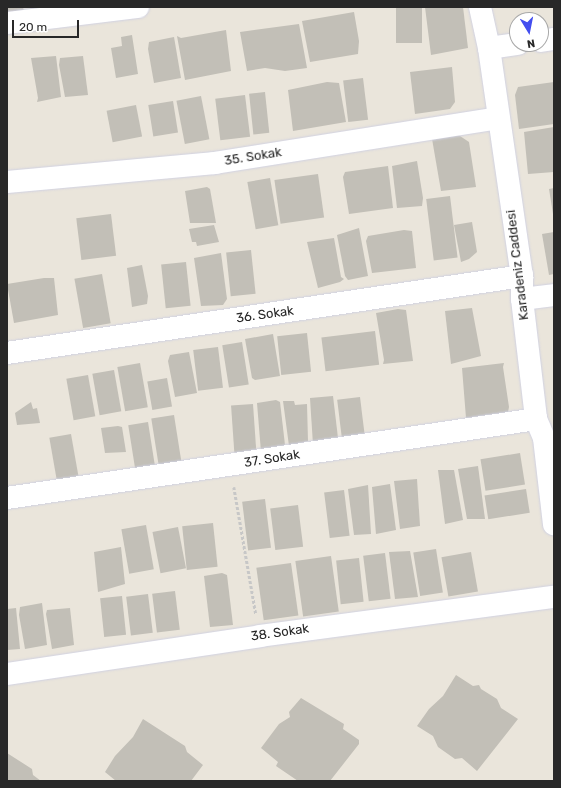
<!DOCTYPE html>
<html>
<head>
<meta charset="utf-8">
<style>
	body { margin:0 }
	#map { position:relative; width:561px; height:788px; overflow:hidden; background:#eae5db; font-family:Rubik,sans-serif }
	div>[style] { position:absolute }
	[style*='--x'] { left:calc(var(--x)*1px); top:calc(var(--y)*1px); width:calc(var(--w)*1px); rotate:calc(var(--a)*1deg) }
	.building>* { inset:0; background:#c2bfb7; transform-origin:0 0 }
	.path>* { height:2.5px; margin-top:-1.25px; transform-origin:0; background:repeating-linear-gradient(90deg,#c7c7c7 0 3px,transparent 0 5px) }
	.roads { filter:drop-shadow(0 0 1px #d0d1e1) drop-shadow(0 0 1px #d0d1e1) }
	.minor>* { height:22px; margin:-11px; padding:0 11px; transform-origin:11px; border-radius:11px; background:#fff }
	span { translate:-50% -50%; white-space:nowrap; text-align:center; line-height:1.15; -webkit-text-stroke:3px #fff; paint-order:stroke }
	.street-label { font-size:13px; color:#282828 }
	.frame { position:absolute; inset:0; border:8px solid #282828; pointer-events:none }
	.north { position:absolute; left:509px; top:12px; width:40px; height:40px; box-sizing:border-box; background:#fff; border:1px solid #a9a9a9; border-radius:50%; rotate:170deg; font-size:11px; font-weight:700; line-height:16px; text-align:center; color:#282828 }
	.north::after { content:''; display:block; margin:auto; width:14px; height:18px; background:#434eef; clip-path:polygon(50% 0,100% 100%,50% 72%,0 100%) }
	.scale { position:absolute; left:12px; top:20px; width:67px; height:18px; box-sizing:border-box; border:2px solid #282828; border-top:0; padding-left:5px; font-size:12px; line-height:14px; white-space:nowrap; color:#282828; -webkit-text-stroke:3px #fff; paint-order:stroke }
</style>
</head>
<body>
<div id="map">
	<div class="building">
		<i style="clip-path:polygon(7px 7px,23px 7px,24px 11px,7px 14px)"></i>
		<i style="left:396px;top:7px;width:26px;height:36px"></i>
		<i style="clip-path:polygon(425px 7px,463px 7px,468px 48px,431px 55px)"></i>
		<i style="clip-path:polygon(354px 12px,359px 41px,358px 54px,310px 62px,302px 21px)"></i>
		<i style="clip-path:polygon(299px 24px,307px 68px,285px 71px,265px 68px,247px 71px,240px 32px)"></i>
		<i style="clip-path:polygon(226px 30px,231px 71px,185px 80px,177px 36px,181px 38px)"></i>
		<i style="clip-path:polygon(132px 35px,138px 74px,116px 78px,111px 48px,122px 46px,121px 37px)"></i>
		<i style="clip-path:polygon(174px 37px,181px 78px,154px 83px,148px 49px,149px 42px)"></i>
		<i style="clip-path:polygon(56px 56px,61px 97px,37px 102px,38px 98px,31px 58px)"></i>
		<i style="clip-path:polygon(83px 56px,88px 95px,65px 97px,59px 65px,60px 58px)"></i>
		<i style="clip-path:polygon(452px 67px,455px 102px,450px 109px,415px 114px,410px 72px)"></i>
		<i style="left:363px;top:78px;width:42px;height:20px;rotate:83deg"></i>
		<i style="clip-path:polygon(327px 82px,339px 83px,346px 122px,293px 131px,288px 90px)"></i>
		<i style="clip-path:polygon(554px 82px,554px 124px,519px 129px,515px 95px,518px 87px)"></i>
		<i style="left:265px;top:92px;width:41px;height:16px;rotate:84deg"></i>
		<i style="left:245px;top:95px;width:42px;height:30px;rotate:83deg"></i>
		<i style="left:201px;top:96px;width:44px;height:25px;rotate:79deg"></i>
		<i style="left:173px;top:101px;width:32px;height:25px;rotate:81deg"></i>
		<i style="left:136px;top:105px;width:32px;height:30px;rotate:79deg"></i>
		<i style="clip-path:polygon(554px 127px,554px 172px,528px 174px,524px 132px)"></i>
		<i style="clip-path:polygon(451px 130px,469px 142px,476px 187px,441px 191px,431px 133px)"></i>
		<i style="clip-path:polygon(417px 161px,423px 198px,422px 206px,397px 208px,392px 166px)"></i>
		<i style="clip-path:polygon(388px 166px,393px 208px,349px 214px,343px 177px,345px 172px)"></i>
		<i style="left:318px;top:174px;width:44px;height:44px;rotate:82deg"></i>
		<i style="left:270px;top:178px;width:48px;height:23px;rotate:80deg"></i>
		<i style="clip-path:polygon(207px 187px,210px 189px,216px 223px,190px 223px,185px 191px)"></i>
		<i style="clip-path:polygon(554px 188px,554px 214px,553px 214px,549px 189px)"></i>
		<i style="left:450px;top:196px;width:62px;height:24px;rotate:83deg"></i>
		<i style="left:111px;top:214px;width:42px;height:35px;rotate:83deg"></i>
		<i style="clip-path:polygon(472px 222px,477px 252px,469px 259px,461px 262px,454px 225px)"></i>
		<i style="clip-path:polygon(214px 225px,219px 242px,197px 246px,196px 242px,192px 242px,189px 229px)"></i>
		<i style="clip-path:polygon(359px 228px,368px 276px,348px 280px,345px 276px,337px 235px)"></i>
		<i style="clip-path:polygon(404px 230px,412px 231px,416px 268px,372px 273px,366px 241px,368px 236px)"></i>
		<i style="clip-path:polygon(554px 232px,554px 274px,549px 275px,542px 234px)"></i>
		<i style="clip-path:polygon(334px 238px,341px 277px,344px 279px,340px 282px,318px 288px,307px 242px)"></i>
		<i style="left:251px;top:250px;width:44px;height:25px;rotate:84deg"></i>
		<i style="clip-path:polygon(221px 253px,227px 299px,223px 305px,201px 306px,194px 258px)"></i>
		<i style="left:186px;top:262px;width:44px;height:25px;rotate:84deg"></i>
		<i style="clip-path:polygon(142px 265px,148px 296px,147px 304px,132px 307px,127px 268px)"></i>
		<i style="left:102px;top:274px;width:50px;height:28px;rotate:80deg"></i>
		<i style="clip-path:polygon(44px 278px,54px 278px,58px 315px,14px 323px,7px 284px)"></i>
		<i style="clip-path:polygon(472px 308px,481px 356px,451px 364px,445px 311px)"></i>
		<i style="clip-path:polygon(398px 309px,406px 310px,413px 361px,383px 364px,384px 360px,376px 313px)"></i>
		<i style="left:375px;top:331px;width:34px;height:54px;rotate:83deg"></i>
		<i style="left:307px;top:333px;width:39px;height:30px;rotate:84deg"></i>
		<i style="clip-path:polygon(273px 334px,280px 376px,255px 380px,252px 378px,245px 339px)"></i>
		<i style="left:242px;top:342px;width:43px;height:20px;rotate:81deg"></i>
		<i style="left:218px;top:347px;width:41px;height:25px;rotate:83deg"></i>
		<i style="clip-path:polygon(189px 352px,197px 393px,175px 397px,168px 361px,170px 355px)"></i>
		<i style="left:140px;top:363px;width:45px;height:23px;rotate:80deg"></i>
		<i style="clip-path:polygon(504px 363px,503px 367px,509px 407px,508px 412px,466px 418px,462px 368px)"></i>
		<i style="left:114px;top:370px;width:42px;height:22px;rotate:80deg"></i>
		<i style="left:88px;top:375px;width:42px;height:22px;rotate:80deg"></i>
		<i style="left:167px;top:378px;width:29px;height:20px;rotate:80deg"></i>
		<i style="clip-path:polygon(333px 396px,338px 438px,313px 445px,310px 398px)"></i>
		<i style="left:360px;top:397px;width:41px;height:23px;rotate:83deg"></i>
		<i style="clip-path:polygon(276px 400px,280px 402px,285px 445px,261px 452px,257px 403px)"></i>
		<i style="clip-path:polygon(283px 401px,294px 401px,295px 405px,307px 404px,308px 441px,289px 446px)"></i>
		<i style="clip-path:polygon(31px 402px,33px 409px,37px 408px,40px 423px,17px 425px,15px 413px)"></i>
		<i style="left:253px;top:404px;width:47px;height:22px;rotate:86deg"></i>
		<i style="left:174px;top:415px;width:50px;height:23px;rotate:81deg"></i>
		<i style="left:148px;top:422px;width:50px;height:20px;rotate:81deg"></i>
		<i style="clip-path:polygon(118px 426px,122px 427px,126px 452px,105px 453px,101px 428px)"></i>
		<i style="left:71px;top:434px;width:45px;height:22px;rotate:80deg"></i>
		<i style="left:520px;top:453px;width:32px;height:40px;rotate:81deg"></i>
		<i style="clip-path:polygon(478px 466px,485px 519px,467px 519px,458px 469px)"></i>
		<i style="clip-path:polygon(438px 470px,454px 470px,463px 520px,445px 524px)"></i>
		<i style="clip-path:polygon(417px 479px,420px 526px,400px 529px,394px 481px)"></i>
		<i style="clip-path:polygon(390px 484px,396px 530px,376px 534px,372px 487px)"></i>
		<i style="clip-path:polygon(368px 485px,371px 534px,354px 535px,348px 489px)"></i>
		<i style="left:526px;top:489px;width:24px;height:42px;rotate:81deg"></i>
		<i style="left:344px;top:490px;width:46px;height:20px;rotate:83deg"></i>
		<i style="left:265px;top:499px;width:49px;height:23px;rotate:83deg"></i>
		<i style="left:298px;top:505px;width:42px;height:28px;rotate:83deg"></i>
		<i style="left:213px;top:523px;width:44px;height:31px;rotate:84deg"></i>
		<i style="left:146px;top:525px;width:45px;height:25px;rotate:80deg"></i>
		<i style="left:178px;top:527px;width:42px;height:26px;rotate:79deg"></i>
		<i style="clip-path:polygon(121px 547px,125px 584px,98px 592px,94px 552px)"></i>
		<i style="left:436px;top:549px;width:44px;height:23px;rotate:81deg"></i>
		<i style="clip-path:polygon(410px 551px,418px 597px,395px 599px,389px 552px)"></i>
		<i style="left:471px;top:552px;width:40px;height:30px;rotate:80deg"></i>
		<i style="left:385px;top:553px;width:46px;height:22px;rotate:83deg"></i>
		<i style="left:331px;top:556px;width:56px;height:36px;rotate:82deg"></i>
		<i style="left:359px;top:558px;width:44px;height:23px;rotate:84deg"></i>
		<i style="left:291px;top:563px;width:53px;height:35px;rotate:82deg"></i>
		<i style="clip-path:polygon(222px 573px,227px 575px,233px 625px,210px 627px,204px 576px)"></i>
		<i style="left:175px;top:591px;width:39px;height:23px;rotate:83deg"></i>
		<i style="left:148px;top:594px;width:39px;height:22px;rotate:83deg"></i>
		<i style="left:122px;top:596px;width:39px;height:22px;rotate:84deg"></i>
		<i style="clip-path:polygon(42px 603px,47px 645px,25px 649px,19px 615px,20px 607px)"></i>
		<i style="clip-path:polygon(16px 608px,20px 649px,7px 650px,7px 609px)"></i>
		<i style="clip-path:polygon(70px 608px,74px 645px,52px 649px,46px 614px,47px 610px)"></i>
		<i style="clip-path:polygon(456px 675px,473px 686px,479px 685px,481px 689px,497px 699px,501px 708px,518px 719px,477px 771px,462px 758px,455px 759px,438px 747px,433px 736px,417px 726px,429px 709px,443px 696px)"></i>
		<i style="clip-path:polygon(301px 698px,344px 724px,343px 729px,359px 740px,359px 744px,330px 781px,298px 781px,276px 766px,278px 762px,261px 748px,279px 724px,290px 717px,289px 712px)"></i>
		<i style="clip-path:polygon(143px 719px,185px 746px,187px 752px,203px 765px,191px 781px,116px 781px,105px 772px,115px 756px,133px 737px)"></i>
		<i style="clip-path:polygon(7px 753px,32px 769px,33px 775px,41px 781px,7px 781px)"></i>
	</div>
	<div class="path">
		<i style="--x:234;--y:487;--w:129;--a:80.2"></i>
	</div>
	<div class="roads">
		<div class="minor">
			<i style="--x:480;--y:7;--w:42;--a:77.6"></i>
			<i style="--x:489;--y:48;--w:230;--a:81.8"></i>
			<i style="--x:522;--y:276;--w:23;--a:90"></i>
			<i style="--x:522;--y:299;--w:121;--a:83.3"></i>
			<i style="--x:536;--y:419;--w:21;--a:67"></i>
			<i style="--x:544;--y:438;--w:87;--a:83.4"></i>
			<i style="--x:7;--y:23;--w:132;--a:-7"></i>
			<i style="--x:541;--y:41;--w:13;--a:-9"></i>
			<i style="--x:489;--y:48;--w:29;--a:-8"></i>
			<i style="--x:7;--y:182;--w:209;--a:-5.2"></i>
			<i style="--x:215;--y:163;--w:287;--a:-9"></i>
			<i style="--x:522;--y:299;--w:32;--a:-7"></i>
			<i style="--x:7;--y:353;--w:521;--a:-8.5"></i>
			<i style="--x:7;--y:498;--w:535;--a:-8.49"></i>
			<i style="--x:7;--y:674;--w:256;--a:-8.5"></i>
			<i style="--x:260;--y:636;--w:297;--a:-7.6"></i>
		</div>
	</div>
	<div class="street-label">
		<span style="left:253px;top:157px;rotate:-9deg">35. Sokak</span>
		<span style="left:518px;top:265px;rotate:-97deg">Karadeniz Caddesi</span>
		<span style="left:265px;top:315px;rotate:-8deg">36. Sokak</span>
		<span style="left:272px;top:459px;rotate:-9deg">37. Sokak</span>
		<span style="left:280px;top:633px;rotate:-8deg">38. Sokak</span>
	</div>
	<div class="frame"></div>
	<div class="north">N</div>
	<div class="scale">20 m</div>
</div>
</body>
</html>
